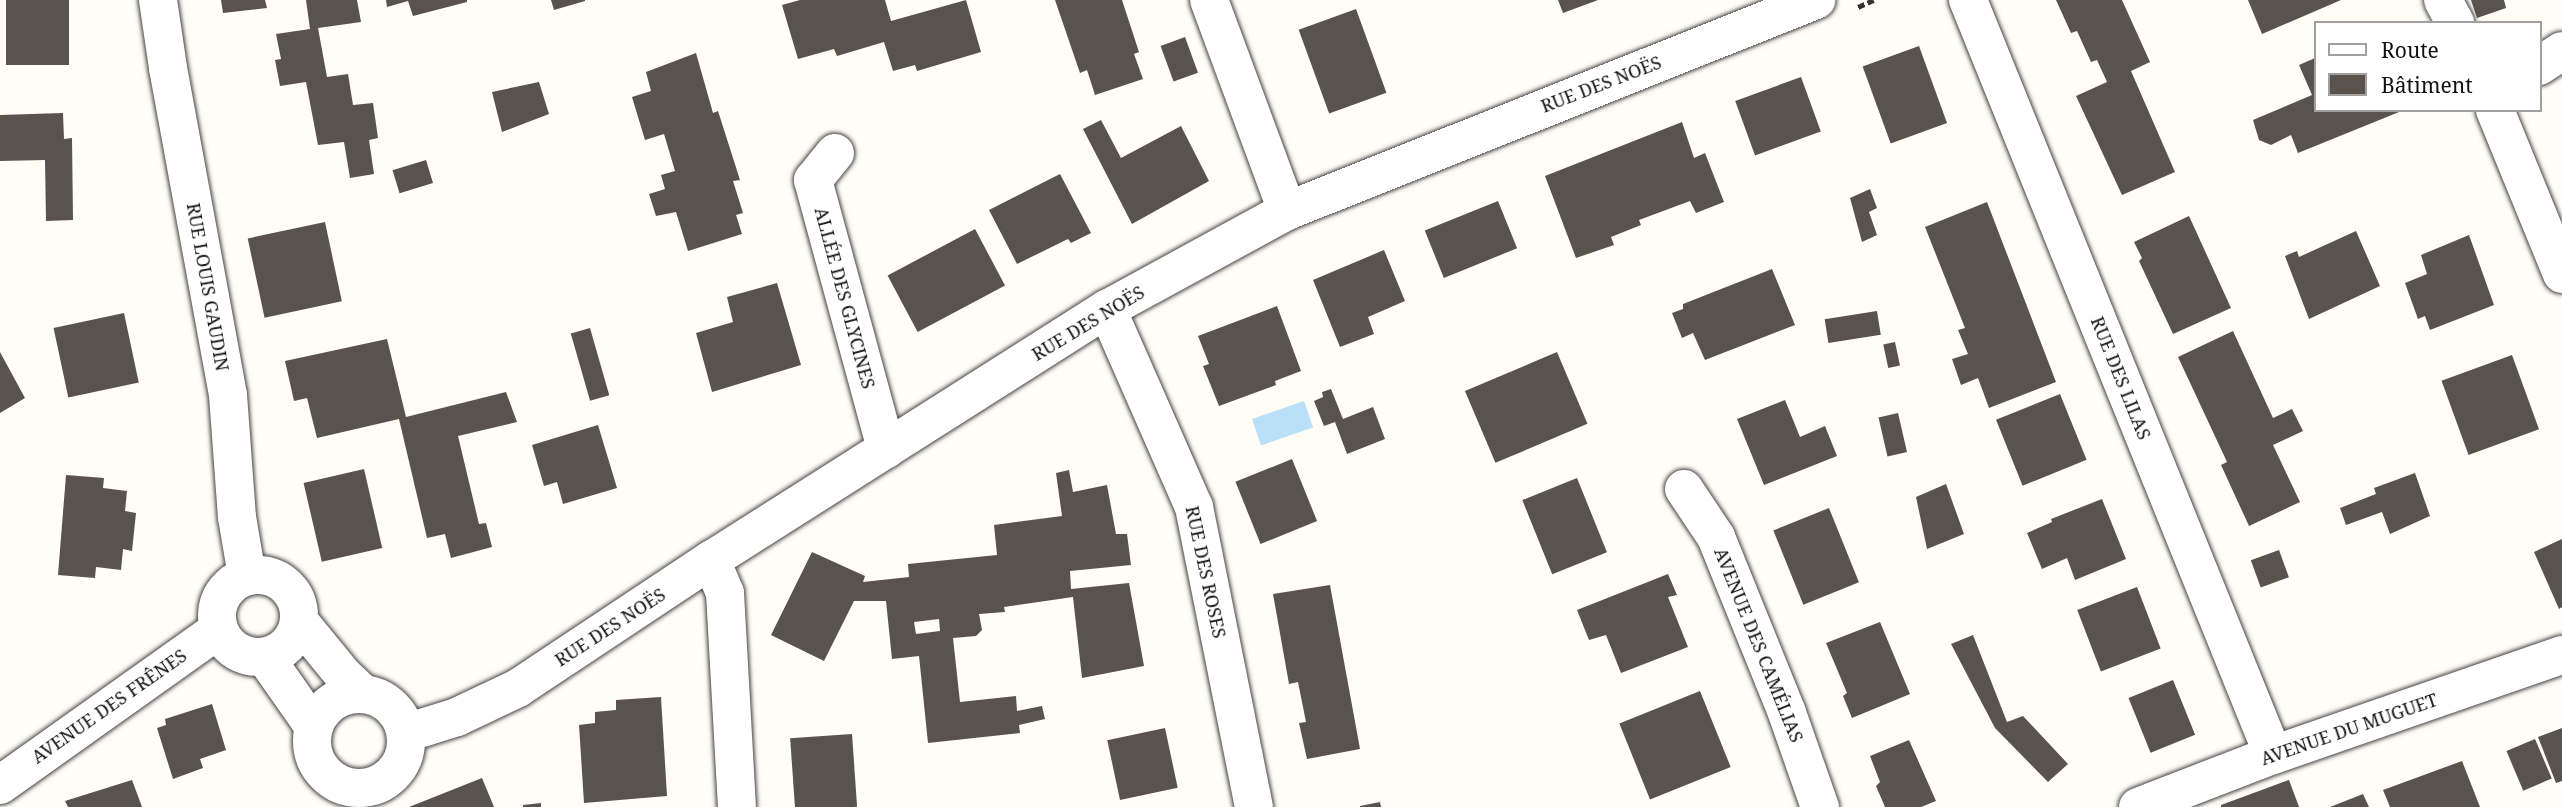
<!DOCTYPE html>
<html>
<head>
<meta charset="utf-8">
<style>
	body { margin:0 }
	#map { position:relative; width:2562px; height:807px; overflow:hidden; background:#fffdf5; font-family:"Noto Serif",serif }
	div>[style] { position:absolute }
	[style*='--x'] { left:calc(var(--x)*1px); top:calc(var(--y)*1px); width:calc(var(--w)*1px); rotate:calc(var(--a)*1deg) }
	.water>* { inset:0; background:#b9e0f7; transform-origin:0 0 }
	.building>* { inset:0; background:#5a524d; transform-origin:0 0 }
	.path>* { height:4.5px; margin-top:-2.25px; transform-origin:0; background:repeating-linear-gradient(90deg,#333 0 7px,transparent 0 10.5px) }
	.roads { filter:drop-shadow(0 0 2px #444) drop-shadow(0 0 2px #444) }
	.minor>* { height:38px; margin:-19px; padding:0 19px; transform-origin:19px; border-radius:19px; background:#fff }
	.minor>.ring { margin:-19px; padding:0; box-sizing:content-box; background:none; border:38px solid #fff; border-radius:50% }
	span { translate:-50% -50%; white-space:nowrap; text-align:center; line-height:1.15; -webkit-text-stroke:7px #fff; paint-order:stroke }
	.street-label { font-size:18px; color:#111 }
	.legend { position:absolute; left:2314px; top:21px; width:228px; height:91px; box-sizing:border-box; background:#fff; border:2px solid #a0a0a0; margin:0; padding:9px 12px; list-style:none; font-size:21px; color:#111 }
	.legend li { display:flex; align-items:center; gap:14px; height:35px }
	.legend b { width:35px; border:2px solid #a0a0a0 }
</style>
</head>
<body>
<div id="map">
	<div class="water">
		<i style="left:1304px;top:401px;width:28px;height:55px;rotate:71deg"></i>
	</div>
	<div class="building">
		<i style="left:6px;top:0;width:63px;height:65px"></i>
		<i style="clip-path:polygon(221px 0,265px 0,267px 8px,223px 13px)"></i>
		<i style="clip-path:polygon(306px 0,357px 0,361px 22px,318px 28px,327px 77px,348px 74px,353px 105px,373px 103px,378px 138px,369px 140px,374px 174px,350px 178px,344px 142px,318px 145px,306px 82px,280px 86px,275px 60px,281px 59px,276px 34px,310px 29px)"></i>
		<i style="clip-path:polygon(386px 0,467px 0,467px 2px,413px 16px,408px 1px,387px 7px)"></i>
		<i style="clip-path:polygon(551px 0,585px 0,585px 1px,554px 10px)"></i>
		<i style="clip-path:polygon(800px 0,885px 0,891px 21px,966px 0,981px 52px,917px 71px,915px 65px,893px 71px,884px 42px,837px 56px,834px 49px,798px 59px,782px 5px)"></i>
		<i style="clip-path:polygon(1055px 0,1122px 0,1139px 52px,1134px 54px,1143px 79px,1095px 95px,1087px 70px,1080px 73px)"></i>
		<i style="clip-path:polygon(1558px 0,1598px 0,1563px 13px)"></i>
		<i style="clip-path:polygon(2056px 0,2122px 0,2150px 62px,2131px 71px,2175px 172px,2122px 195px,2076px 96px,2107px 82px,2097px 60px,2091px 62px,2077px 31px,2071px 33px)"></i>
		<i style="clip-path:polygon(2248px 0,2341px 0,2262px 34px)"></i>
		<i style="clip-path:polygon(2471px 0,2504px 0,2506px 8px,2477px 18px)"></i>
		<i style="left:1356px;top:9px;width:89px;height:61px;rotate:70deg"></i>
		<i style="left:1185px;top:37px;width:38px;height:26px;rotate:70deg"></i>
		<i style="left:1919px;top:46px;width:82px;height:60px;rotate:70deg"></i>
		<i style="clip-path:polygon(696px 53px,713px 113px,718px 111px,740px 180px,733px 181px,743px 213px,736px 215px,742px 234px,688px 251px,676px 212px,656px 216px,649px 194px,665px 189px,661px 175px,675px 171px,664px 134px,645px 140px,632px 97px,651px 91px,646px 72px)"></i>
		<i style="clip-path:polygon(2315px 58px,2315px 110px,2404px 110px,2298px 153px,2291px 135px,2271px 145px,2259px 140px,2253px 120px,2312px 95px,2299px 65px)"></i>
		<i style="left:1801px;top:77px;width:58px;height:70px;rotate:70deg"></i>
		<i style="clip-path:polygon(539px 82px,549px 114px,502px 132px,492px 92px)"></i>
		<i style="clip-path:polygon(63px 113px,64px 139px,72px 138px,73px 220px,46px 221px,45px 160px,0 161px,0 115px)"></i>
		<i style="clip-path:polygon(1101px 120px,1121px 158px,1181px 126px,1209px 181px,1132px 224px,1083px 129px)"></i>
		<i style="clip-path:polygon(1682px 122px,1694px 158px,1705px 153px,1724px 202px,1696px 213px,1690px 201px,1639px 220px,1641px 225px,1611px 237px,1614px 245px,1576px 258px,1545px 176px)"></i>
		<i style="left:426px;top:160px;width:24px;height:35px;rotate:73deg"></i>
		<i style="clip-path:polygon(1060px 174px,1091px 233px,1071px 243px,1068px 239px,1017px 264px,989px 210px)"></i>
		<i style="clip-path:polygon(1870px 189px,1877px 208px,1869px 212px,1877px 235px,1862px 242px,1850px 198px)"></i>
		<i style="left:1498px;top:201px;width:51px;height:79px;rotate:68deg"></i>
		<i style="clip-path:polygon(1987px 202px,2056px 382px,1989px 408px,1978px 378px,1961px 385px,1952px 359px,1968px 354px,1958px 330px,1965px 328px,1925px 227px)"></i>
		<i style="clip-path:polygon(2189px 216px,2231px 308px,2173px 334px,2139px 261px,2142px 258px,2134px 242px)"></i>
		<i style="left:325px;top:222px;width:81px;height:79px;rotate:78deg"></i>
		<i style="left:975px;top:229px;width:64px;height:99px;rotate:62deg"></i>
		<i style="clip-path:polygon(2356px 231px,2380px 286px,2309px 319px,2285px 256px,2297px 251px,2299px 257px)"></i>
		<i style="clip-path:polygon(2469px 235px,2494px 305px,2430px 330px,2425px 316px,2418px 319px,2405px 283px,2427px 274px,2421px 255px)"></i>
		<i style="clip-path:polygon(1384px 250px,1405px 301px,1368px 317px,1374px 334px,1340px 347px,1313px 280px)"></i>
		<i style="clip-path:polygon(1772px 269px,1795px 325px,1705px 360px,1693px 333px,1682px 338px,1672px 313px,1683px 309px,1683px 304px)"></i>
		<i style="clip-path:polygon(777px 283px,801px 365px,712px 392px,696px 333px,733px 322px,727px 297px)"></i>
		<i style="clip-path:polygon(1277px 306px,1301px 371px,1275px 381px,1276px 385px,1219px 406px,1203px 366px,1209px 364px,1198px 336px)"></i>
		<i style="left:1877px;top:311px;width:24px;height:53px;rotate:81deg"></i>
		<i style="left:124px;top:313px;width:71px;height:72px;rotate:78deg"></i>
		<i style="left:590px;top:328px;width:70px;height:20px;rotate:74deg"></i>
		<i style="clip-path:polygon(2233px 331px,2273px 418px,2292px 409px,2303px 431px,2273px 445px,2300px 502px,2249px 526px,2221px 465px,2227px 462px,2178px 357px)"></i>
		<i style="clip-path:polygon(387px 339px,406px 417px,506px 392px,517px 422px,458px 436px,479px 524px,486px 523px,492px 547px,451px 558px,445px 534px,427px 538px,399px 419px,317px 438px,307px 398px,294px 401px,285px 361px)"></i>
		<i style="left:1895px;top:342px;width:24px;height:12px;rotate:78deg"></i>
		<i style="clip-path:polygon(0 352px,25px 398px,0 413px)"></i>
		<i style="left:1557px;top:352px;width:78px;height:100px;rotate:67deg"></i>
		<i style="left:2512px;top:355px;width:79px;height:75px;rotate:70deg"></i>
		<i style="clip-path:polygon(1331px 389px,1343px 419px,1373px 407px,1385px 439px,1347px 454px,1335px 422px,1324px 426px,1314px 401px,1323px 397px,1322px 392px)"></i>
		<i style="left:2060px;top:394px;width:71px;height:69px;rotate:68deg"></i>
		<i style="clip-path:polygon(1785px 400px,1800px 437px,1825px 426px,1837px 456px,1764px 485px,1737px 419px)"></i>
		<i style="left:1898px;top:413px;width:40px;height:20px;rotate:77deg"></i>
		<i style="clip-path:polygon(598px 425px,617px 488px,563px 504px,557px 482px,544px 486px,532px 445px)"></i>
		<i style="left:1292px;top:459px;width:67px;height:61px;rotate:68deg"></i>
		<i style="left:364px;top:469px;width:81px;height:62px;rotate:77deg"></i>
		<i style="clip-path:polygon(evenodd,1069px 470px,1073px 492px,1107px 485px,1116px 534px,1127px 534px,1131px 565px,1070px 571px,1071px 589px,1129px 583px,1144px 666px,1082px 678px,1073px 597px,1004px 607px,1005px 612px,979px 614px,982px 630px,976px 636px,953px 638px,960px 702px,1016px 696px,1017px 711px,1042px 706px,1045px 719px,1019px 725px,1020px 733px,928px 743px,919px 656px,892px 659px,886px 601px,854px 601px,824px 661px,771px 635px,812px 552px,865px 576px,863px 582px,909px 577px,908px 564px,997px 555px,994px 525px,1062px 516px,1056px 473px,1069px 470px,939px 619px,940px 631px,916px 634px,914px 622px,939px 619px)"></i>
		<i style="clip-path:polygon(2415px 473px,2430px 516px,2390px 534px,2382px 512px,2346px 525px,2340px 508px,2376px 494px,2374px 488px)"></i>
		<i style="clip-path:polygon(66px 475px,104px 478px,103px 488px,127px 491px,125px 511px,136px 513px,132px 551px,123px 549px,121px 570px,96px 567px,95px 578px,58px 575px)"></i>
		<i style="left:1577px;top:478px;width:80px;height:59px;rotate:68deg"></i>
		<i style="clip-path:polygon(1946px 484px,1964px 534px,1927px 549px,1916px 497px)"></i>
		<i style="clip-path:polygon(2102px 499px,2126px 559px,2075px 580px,2067px 558px,2042px 569px,2027px 533px,2052px 522px,2051px 519px)"></i>
		<i style="left:1829px;top:508px;width:80px;height:60px;rotate:68deg"></i>
		<i style="clip-path:polygon(2562px 539px,2562px 607px,2559px 609px,2534px 552px)"></i>
		<i style="left:2279px;top:550px;width:29px;height:30px;rotate:70deg"></i>
		<i style="clip-path:polygon(1668px 574px,1677px 595px,1668px 597px,1688px 647px,1621px 673px,1606px 635px,1589px 640px,1577px 610px)"></i>
		<i style="clip-path:polygon(1330px 585px,1360px 749px,1307px 759px,1299px 723px,1306px 722px,1298px 682px,1289px 684px,1273px 594px)"></i>
		<i style="left:2137px;top:587px;width:66px;height:64px;rotate:69deg"></i>
		<i style="clip-path:polygon(1880px 622px,1910px 694px,1852px 718px,1843px 696px,1847px 693px,1826px 643px)"></i>
		<i style="clip-path:polygon(1973px 635px,2007px 722px,2023px 716px,2068px 764px,2048px 782px,1995px 728px,1951px 644px)"></i>
		<i style="left:2173px;top:680px;width:59px;height:48px;rotate:68deg"></i>
		<i style="left:1700px;top:691px;width:82px;height:87px;rotate:68deg"></i>
		<i style="clip-path:polygon(661px 697px,667px 796px,584px 803px,579px 725px,595px 723px,595px 712px,616px 710px,616px 700px)"></i>
		<i style="clip-path:polygon(212px 704px,226px 750px,200px 759px,203px 768px,173px 779px,157px 728px,166px 725px,165px 719px)"></i>
		<i style="left:1165px;top:728px;width:61px;height:59px;rotate:78deg"></i>
		<i style="clip-path:polygon(2562px 728px,2562px 781px,2556px 783px,2538px 737px)"></i>
		<i style="left:852px;top:734px;width:73px;height:62px;rotate:86deg"></i>
		<i style="left:2535px;top:739px;width:43px;height:31px;rotate:67deg"></i>
		<i style="clip-path:polygon(1909px 740px,1936px 801px,1921px 807px,1885px 807px,1876px 786px,1880px 782px,1870px 756px)"></i>
		<i style="clip-path:polygon(2462px 761px,2480px 807px,2390px 807px,2383px 790px)"></i>
		<i style="clip-path:polygon(482px 778px,494px 807px,409px 807px)"></i>
		<i style="clip-path:polygon(132px 780px,142px 807px,68px 807px,65px 801px)"></i>
		<i style="clip-path:polygon(2289px 780px,2299px 807px,2221px 807px,2221px 805px)"></i>
		<i style="clip-path:polygon(2363px 794px,2369px 807px,2330px 807px)"></i>
		<i style="clip-path:polygon(1380px 802px,1381px 807px,1360px 807px,1360px 806px)"></i>
		<i style="clip-path:polygon(541px 803px,541px 807px,523px 807px,523px 805px)"></i>
	</div>
	<div class="path">
		<i style="--x:1858;--y:7;--w:17;--a:-24"></i>
	</div>
	<div class="roads">
		<div class="minor">
			<i style="--x:158;--y:0;--w:69;--a:81.6"></i>
			<i style="--x:168;--y:68;--w:332;--a:79.6"></i>
			<i style="--x:228;--y:395;--w:122;--a:85.8"></i>
			<i style="--x:237;--y:517;--w:60;--a:80.4"></i>
			<i style="--x:1209;--y:0;--w:225;--a:69.7"></i>
			<i style="--x:1968;--y:0;--w:814;--a:68"></i>
			<i style="--x:2443;--y:0;--w:26;--a:62"></i>
			<i style="--x:2539;--y:66;--w:27;--a:-33"></i>
			<i style="--x:2495;--y:110;--w:177;--a:67.8"></i>
			<i style="--x:835;--y:153;--w:35;--a:129"></i>
			<i style="--x:813;--y:180;--w:279;--a:74.8"></i>
			<i style="--x:1107;--y:309;--w:216;--a:66.3"></i>
			<i style="--x:1194;--y:507;--w:306;--a:78.7"></i>
			<i style="--x:1684;--y:489;--w:58;--a:56.3"></i>
			<i style="--x:1716;--y:537;--w:190;--a:68"></i>
			<i style="--x:1787;--y:713;--w:100;--a:70.7"></i>
			<i style="--x:711;--y:560;--w:36;--a:67"></i>
			<i style="--x:725;--y:593;--w:214;--a:86.8"></i>
			<i class="ring" style="left:217px;top:575px;width:44px;height:44px"></i>
			<i style="--x:299;--y:621;--w:71;--a:50.7"></i>
			<i style="--x:344;--y:676;--w:26;--a:43"></i>
			<i style="--x:265;--y:657;--w:85;--a:55"></i>
			<i class="ring" style="left:312px;top:694px;width:56px;height:56px"></i>
			<i style="--x:406;--y:733;--w:53;--a:-17.4"></i>
			<i style="--x:457;--y:717;--w:68;--a:-25.4"></i>
			<i style="--x:518;--y:688;--w:232;--a:-33.6"></i>
			<i style="--x:711;--y:560;--w:469;--a:-32.4"></i>
			<i style="--x:1107;--y:309;--w:205;--a:-28.6"></i>
			<i style="--x:1287;--y:211;--w:570;--a:-21.75"></i>
			<i style="--x:0;--y:785;--w:267;--a:-35.4"></i>
			<i style="--x:2138;--y:807;--w:145;--a:-21.1"></i>
			<i style="--x:2273;--y:755;--w:306;--a:-19.1"></i>
		</div>
	</div>
	<div class="street-label">
		<span style="left:1601px;top:84px;rotate:-21deg">RUE DES NOËS</span>
		<span style="left:208px;top:287px;rotate:80deg">RUE LOUIS GAUDIN</span>
		<span style="left:845px;top:298px;rotate:75deg">ALLÉE DES GLYCINES</span>
		<span style="left:1088px;top:323px;rotate:-31deg">RUE DES NOËS</span>
		<span style="left:2121px;top:378px;rotate:68deg">RUE DES LILAS</span>
		<span style="left:1206px;top:572px;rotate:78deg">RUE DES ROSES</span>
		<span style="left:610px;top:627px;rotate:-33deg">RUE DES NOËS</span>
		<span style="left:1759px;top:645px;rotate:68deg">AVENUE DES CAMÉLIAS</span>
		<span style="left:109px;top:706px;rotate:-35deg">AVENUE DES FRÊNES</span>
		<span style="left:2349px;top:729px;rotate:-19deg">AVENUE DU MUGUET</span>
	</div>
	<ul class="legend">
	<li><b style="height:9px;background:#fff"></b>Route</li>
	<li><b style="height:19px;background:#5a524d"></b>Bâtiment</li>
	</ul>
</div>
</body>
</html>
